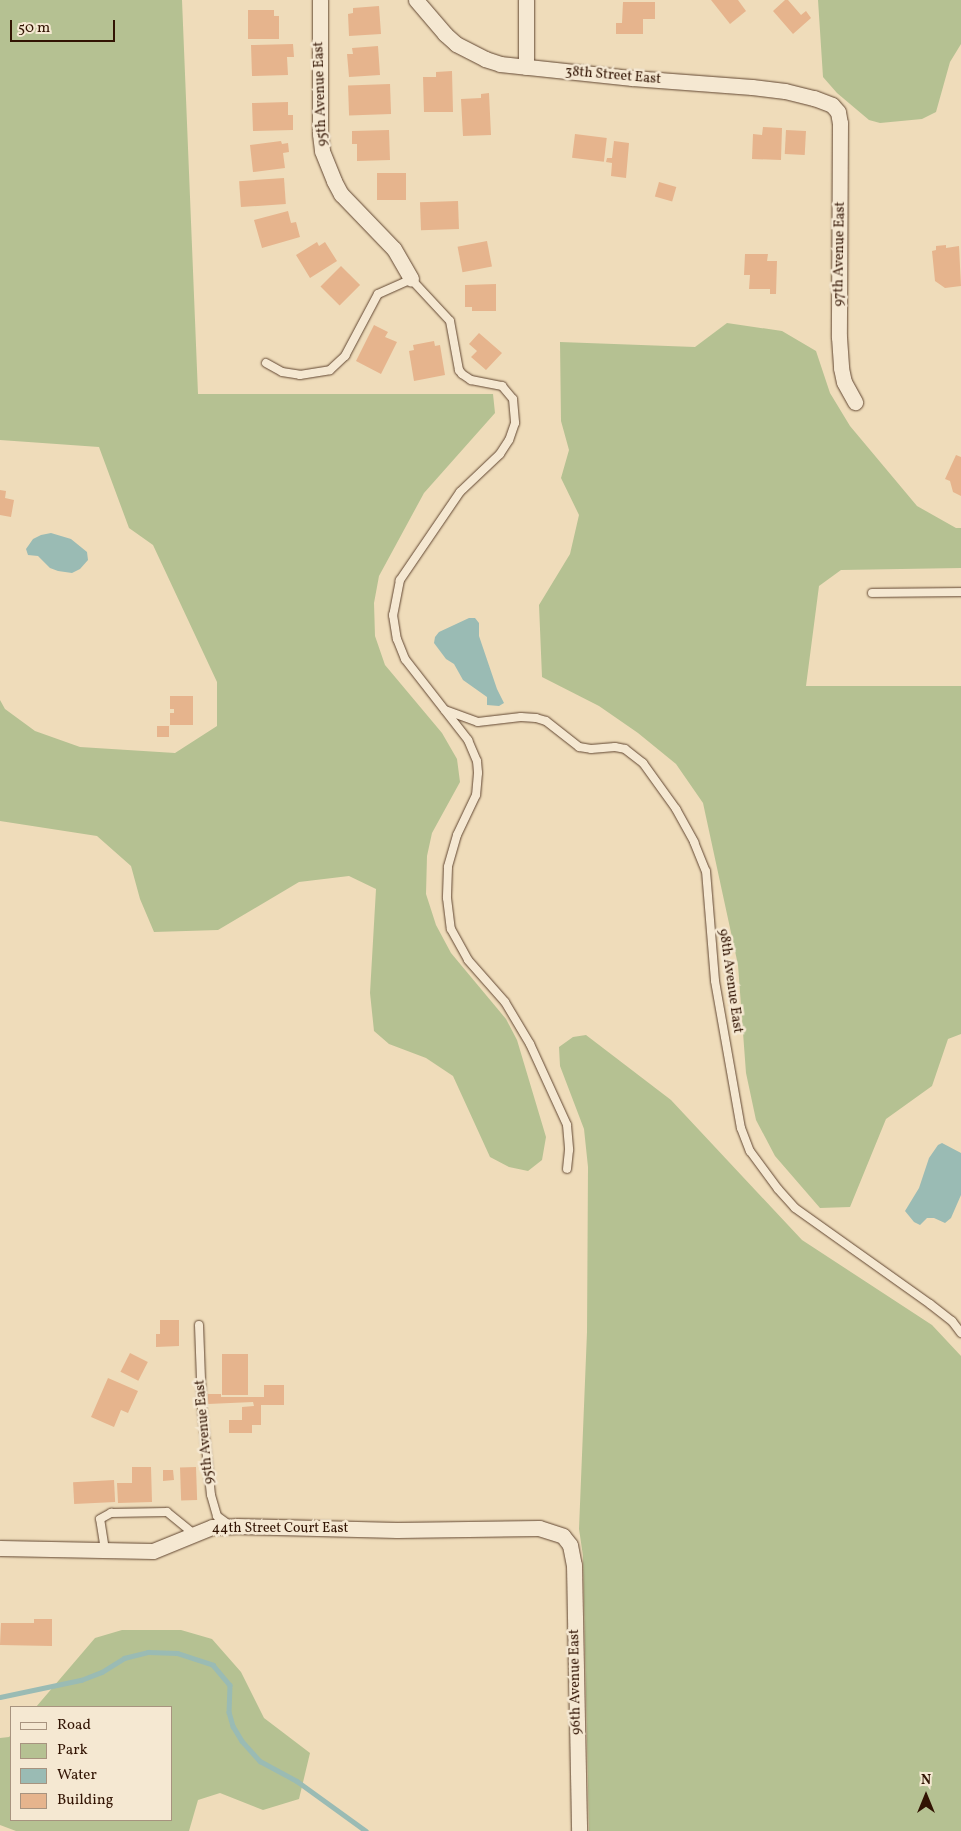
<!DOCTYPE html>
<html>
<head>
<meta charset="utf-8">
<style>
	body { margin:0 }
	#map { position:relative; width:961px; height:1831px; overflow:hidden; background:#efdcba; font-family:Vollkorn,serif }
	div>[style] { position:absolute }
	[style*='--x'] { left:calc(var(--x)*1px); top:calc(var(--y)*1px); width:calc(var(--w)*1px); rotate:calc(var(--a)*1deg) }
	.green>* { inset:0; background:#b5c192 }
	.water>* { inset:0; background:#9abbb4 }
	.stream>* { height:4.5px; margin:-2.25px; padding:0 2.25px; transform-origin:2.25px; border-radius:2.25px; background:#9abbb4 }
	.building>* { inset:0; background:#e6b48d; transform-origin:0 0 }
	.roads { filter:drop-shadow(0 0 1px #614631) drop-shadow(0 0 1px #614631) }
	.lane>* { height:8px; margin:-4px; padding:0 4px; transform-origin:4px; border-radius:4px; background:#f5e8d2 }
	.street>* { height:15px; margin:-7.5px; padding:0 7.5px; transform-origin:7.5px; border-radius:7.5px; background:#f5e8d2 }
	span { translate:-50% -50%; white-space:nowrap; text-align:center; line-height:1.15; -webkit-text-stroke:5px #f5e8d2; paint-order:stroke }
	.street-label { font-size:14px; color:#321403 }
	.legend { position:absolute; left:10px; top:1706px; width:162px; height:115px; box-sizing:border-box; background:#f5e8d2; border:1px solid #a7937f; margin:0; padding:6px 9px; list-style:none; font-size:15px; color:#321403 }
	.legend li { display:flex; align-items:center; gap:10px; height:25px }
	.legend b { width:25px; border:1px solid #a7937f }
	.north { position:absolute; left:901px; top:1771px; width:50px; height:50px; -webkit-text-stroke:4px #f5e8d2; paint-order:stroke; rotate:0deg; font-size:14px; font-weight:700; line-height:20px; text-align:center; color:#321403 }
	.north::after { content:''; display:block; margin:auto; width:18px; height:22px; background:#321403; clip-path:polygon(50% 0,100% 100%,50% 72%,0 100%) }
	.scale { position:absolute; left:10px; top:20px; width:105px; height:22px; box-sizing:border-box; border:2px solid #321403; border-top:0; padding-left:6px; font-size:15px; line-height:18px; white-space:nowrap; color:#321403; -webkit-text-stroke:4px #f5e8d2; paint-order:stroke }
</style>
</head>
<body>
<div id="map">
	<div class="green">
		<i style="clip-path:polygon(0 0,182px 0,198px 394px,493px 394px,495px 413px,424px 493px,379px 576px,374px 603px,375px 636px,385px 665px,442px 733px,457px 759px,460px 782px,432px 833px,427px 856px,426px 894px,436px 925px,451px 953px,506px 1019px,517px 1040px,546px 1137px,542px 1160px,528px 1171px,509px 1167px,490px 1157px,453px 1076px,426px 1058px,389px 1044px,374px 1031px,370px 993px,376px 889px,349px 876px,299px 882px,218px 930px,154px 932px,140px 899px,131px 866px,97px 836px,0 821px,0 700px,5px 709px,35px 731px,80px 747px,175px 753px,217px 726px,217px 682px,153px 545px,129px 528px,99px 447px,0 440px)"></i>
		<i style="clip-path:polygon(818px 0,961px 0,961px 44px,950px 62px,936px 112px,922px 119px,880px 123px,869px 120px,837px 93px,823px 77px)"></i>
		<i style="clip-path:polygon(727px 323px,782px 331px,816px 351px,830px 393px,850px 426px,917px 506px,956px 528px,961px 528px,961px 568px,841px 570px,819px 586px,806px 686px,961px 686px,961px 1034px,948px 1039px,932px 1086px,886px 1119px,850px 1207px,820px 1208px,775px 1156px,756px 1120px,746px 1073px,738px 965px,703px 803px,676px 764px,638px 733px,599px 706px,542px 677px,539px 605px,570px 554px,579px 515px,561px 478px,569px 450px,561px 421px,560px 342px,695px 347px)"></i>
		<i style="clip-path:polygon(586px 1035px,671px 1100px,802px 1240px,932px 1325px,961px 1356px,961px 1831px,589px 1831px,583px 1556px,579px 1529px,587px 1332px,588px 1167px,584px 1129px,560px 1066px,559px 1047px,573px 1037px)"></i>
		<i style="clip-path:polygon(122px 1630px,181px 1630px,212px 1639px,241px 1672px,264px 1718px,310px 1753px,299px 1799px,263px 1810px,220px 1793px,198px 1800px,189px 1831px,16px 1831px,0 1825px,0 1738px,9px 1737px,11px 1735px,11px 1820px,171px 1820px,171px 1707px,36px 1707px,95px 1638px)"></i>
	</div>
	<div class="water">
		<i style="clip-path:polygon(51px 533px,71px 539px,87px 552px,88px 560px,80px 569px,72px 573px,58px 571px,50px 568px,38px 556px,28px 555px,26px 549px,33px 539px,41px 535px)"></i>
		<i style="clip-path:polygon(469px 618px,475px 618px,479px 623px,479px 636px,497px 689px,504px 703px,499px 706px,487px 705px,487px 697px,463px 680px,454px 664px,446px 659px,434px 643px,435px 637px,439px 632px)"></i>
		<i style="clip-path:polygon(942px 1143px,961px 1153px,961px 1195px,951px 1218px,945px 1223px,934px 1218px,927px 1218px,920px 1225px,914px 1222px,905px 1211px,919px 1188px,929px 1158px,938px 1145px)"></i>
	</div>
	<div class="stream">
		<i style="--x:0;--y:1697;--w:83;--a:-11.9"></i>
		<i style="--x:81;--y:1680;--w:22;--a:-21"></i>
		<i style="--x:102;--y:1672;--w:26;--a:-32"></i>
		<i style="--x:124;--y:1658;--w:25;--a:-14"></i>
		<i style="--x:148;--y:1652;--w:29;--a:2"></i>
		<i style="--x:177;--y:1653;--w:38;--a:18"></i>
		<i style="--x:213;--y:1665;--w:26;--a:50"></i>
		<i style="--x:230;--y:1685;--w:27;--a:92"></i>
		<i style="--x:229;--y:1712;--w:15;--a:74"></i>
		<i style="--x:233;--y:1726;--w:17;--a:59"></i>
		<i style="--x:242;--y:1741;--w:27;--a:48"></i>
		<i style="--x:260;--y:1761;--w:42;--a:28.4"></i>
		<i style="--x:297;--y:1781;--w:85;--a:35.9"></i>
	</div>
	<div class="building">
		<i style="clip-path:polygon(711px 0,738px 0,746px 11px,730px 24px)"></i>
		<i style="clip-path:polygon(785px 0,788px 0,801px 15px,806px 11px,811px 18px,793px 34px,773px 11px)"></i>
		<i style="clip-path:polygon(623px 2px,655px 2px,655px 19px,643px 19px,643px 34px,616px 34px,616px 23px,622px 23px)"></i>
		<i style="clip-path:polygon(379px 6px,381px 34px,349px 36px,348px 14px,353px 13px,353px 8px)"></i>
		<i style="clip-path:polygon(248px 10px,274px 10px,274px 16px,279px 16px,279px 39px,248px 39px)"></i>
		<i style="clip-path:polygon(293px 44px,294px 57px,287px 57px,288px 75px,252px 76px,251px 45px)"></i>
		<i style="clip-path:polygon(378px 46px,380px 75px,349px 77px,347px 54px,353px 54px,352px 48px)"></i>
		<i style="clip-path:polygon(452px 71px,453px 112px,424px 112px,423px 77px,436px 77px,436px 72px)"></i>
		<i style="left:390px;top:84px;width:30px;height:42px;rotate:88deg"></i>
		<i style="clip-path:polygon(489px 93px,491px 135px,463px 136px,461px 99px,481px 98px,481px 94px)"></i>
		<i style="clip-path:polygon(288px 102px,288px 115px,293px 115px,293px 130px,253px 131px,252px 103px)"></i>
		<i style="clip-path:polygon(763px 127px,782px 128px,781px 160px,752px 159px,753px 134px,762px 135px)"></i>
		<i style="clip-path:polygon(389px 130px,390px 160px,357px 161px,357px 144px,352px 144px,352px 131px)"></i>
		<i style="left:786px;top:130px;width:20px;height:24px;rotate:3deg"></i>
		<i style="left:575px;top:134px;width:32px;height:24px;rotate:7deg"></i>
		<i style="clip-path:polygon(281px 141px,282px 144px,288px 143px,289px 152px,283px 153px,285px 168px,253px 172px,250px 145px)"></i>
		<i style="clip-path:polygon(614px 141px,629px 143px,626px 178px,611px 176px,612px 163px,606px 162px,607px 158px,612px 158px)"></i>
		<i style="left:377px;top:173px;width:29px;height:27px"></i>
		<i style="left:284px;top:178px;width:26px;height:45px;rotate:86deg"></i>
		<i style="left:659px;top:182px;width:18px;height:15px;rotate:16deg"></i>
		<i style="left:458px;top:201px;width:28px;height:38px;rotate:88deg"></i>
		<i style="clip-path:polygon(288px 211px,291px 223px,296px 222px,300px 237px,262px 248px,254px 220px)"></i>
		<i style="left:487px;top:241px;width:26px;height:30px;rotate:79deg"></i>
		<i style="clip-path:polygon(317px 242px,319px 246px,325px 242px,337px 261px,310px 278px,296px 255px)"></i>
		<i style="clip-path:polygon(946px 245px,946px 248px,959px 246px,961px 286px,945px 288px,935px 281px,932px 251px,936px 250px,936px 246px)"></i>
		<i style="clip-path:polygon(745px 254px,768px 254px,767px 261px,777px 261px,776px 294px,770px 294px,770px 289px,749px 289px,750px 275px,744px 275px)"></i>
		<i style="left:341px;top:266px;width:27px;height:29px;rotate:45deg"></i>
		<i style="clip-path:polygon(496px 284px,496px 311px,472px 311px,472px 307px,465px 307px,465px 285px)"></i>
		<i style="clip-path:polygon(374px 325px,388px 332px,385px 337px,397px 342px,381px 374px,356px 361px)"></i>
		<i style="clip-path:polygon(479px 333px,502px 353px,486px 370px,471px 357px,477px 351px,469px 344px)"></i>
		<i style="clip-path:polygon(434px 341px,435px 346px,440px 345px,445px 375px,414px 381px,409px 351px,414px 350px,413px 345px)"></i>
		<i style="clip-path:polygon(956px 455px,961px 457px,961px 496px,953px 492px,950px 481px,945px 479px)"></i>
		<i style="clip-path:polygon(0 490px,6px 491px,5px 498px,14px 500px,11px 517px,0 515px)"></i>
		<i style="clip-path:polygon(170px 696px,193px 696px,193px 725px,170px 725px,170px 713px,174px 713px,174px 709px,170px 709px)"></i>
		<i style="left:157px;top:726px;width:12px;height:11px"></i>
		<i style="clip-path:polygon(160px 1320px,179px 1320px,179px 1346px,156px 1347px,156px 1334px,160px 1334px)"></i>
		<i style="left:130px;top:1353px;width:20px;height:21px;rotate:27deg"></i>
		<i style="left:222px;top:1354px;width:26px;height:41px"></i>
		<i style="clip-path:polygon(108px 1378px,138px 1391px,128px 1413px,121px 1410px,114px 1427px,91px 1417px)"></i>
		<i style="clip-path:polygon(264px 1385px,284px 1385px,284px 1405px,261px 1405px,261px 1425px,252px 1425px,252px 1433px,229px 1433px,229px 1420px,242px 1420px,242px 1407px,254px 1406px,253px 1402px,208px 1404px,208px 1394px,221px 1394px,221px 1397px,264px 1397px)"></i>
		<i style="clip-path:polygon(132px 1467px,151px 1467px,152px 1502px,118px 1503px,117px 1483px,132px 1483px)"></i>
		<i style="left:196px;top:1467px;width:33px;height:16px;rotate:88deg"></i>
		<i style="clip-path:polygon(163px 1470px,173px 1470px,174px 1480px,163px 1481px)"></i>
		<i style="left:114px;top:1480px;width:22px;height:41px;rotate:87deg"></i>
		<i style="clip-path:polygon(34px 1619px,52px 1619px,52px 1646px,0 1645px,1px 1623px,34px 1623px)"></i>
	</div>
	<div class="roads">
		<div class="lane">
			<i style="--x:266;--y:363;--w:18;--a:29"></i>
			<i style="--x:282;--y:372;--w:18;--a:9"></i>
			<i style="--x:300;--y:375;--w:30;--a:-9"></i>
			<i style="--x:330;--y:370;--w:21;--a:-43"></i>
			<i style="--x:345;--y:356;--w:70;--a:-62"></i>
			<i style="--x:378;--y:294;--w:36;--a:-24"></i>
			<i style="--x:411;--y:279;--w:57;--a:47.1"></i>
			<i style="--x:450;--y:321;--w:50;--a:79.6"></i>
			<i style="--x:459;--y:370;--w:5;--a:53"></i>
			<i style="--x:462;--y:374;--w:11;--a:34"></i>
			<i style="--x:471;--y:380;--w:32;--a:11"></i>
			<i style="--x:502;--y:386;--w:17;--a:50"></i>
			<i style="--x:513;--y:399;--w:24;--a:85"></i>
			<i style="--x:515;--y:423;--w:18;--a:109"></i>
			<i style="--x:509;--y:440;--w:17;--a:123"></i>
			<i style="--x:500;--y:454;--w:55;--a:136.5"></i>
			<i style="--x:460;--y:492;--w:107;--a:124.3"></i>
			<i style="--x:400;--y:580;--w:36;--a:101"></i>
			<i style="--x:393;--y:615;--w:24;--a:81"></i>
			<i style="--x:397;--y:639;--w:22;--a:68"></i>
			<i style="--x:405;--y:659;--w:103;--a:52.1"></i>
			<i style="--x:468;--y:740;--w:23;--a:67"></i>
			<i style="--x:477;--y:761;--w:12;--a:85"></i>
			<i style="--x:478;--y:773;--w:22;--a:95"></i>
			<i style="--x:476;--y:795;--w:44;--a:115.4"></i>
			<i style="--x:457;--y:835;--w:33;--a:106"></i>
			<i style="--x:448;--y:867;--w:31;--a:92"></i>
			<i style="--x:447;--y:898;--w:31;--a:83"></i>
			<i style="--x:451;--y:929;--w:35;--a:61"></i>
			<i style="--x:468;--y:960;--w:56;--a:48.6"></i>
			<i style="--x:505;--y:1002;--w:49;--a:59.2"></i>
			<i style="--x:530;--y:1044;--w:89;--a:65.4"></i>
			<i style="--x:567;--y:1125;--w:25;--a:85"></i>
			<i style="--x:569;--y:1150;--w:19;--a:96"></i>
			<i style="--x:872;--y:593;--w:89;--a:-0.6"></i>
			<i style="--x:445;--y:710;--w:35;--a:20"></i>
			<i style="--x:478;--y:722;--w:43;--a:-6.6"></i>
			<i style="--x:521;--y:717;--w:15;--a:4"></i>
			<i style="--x:536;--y:718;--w:10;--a:17"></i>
			<i style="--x:546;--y:721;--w:42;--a:38.2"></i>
			<i style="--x:579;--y:747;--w:12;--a:9"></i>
			<i style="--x:591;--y:749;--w:24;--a:-5"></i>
			<i style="--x:615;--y:747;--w:10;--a:11"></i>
			<i style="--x:625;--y:749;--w:23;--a:38"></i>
			<i style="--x:643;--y:763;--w:57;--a:54.3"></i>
			<i style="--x:676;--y:809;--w:38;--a:61"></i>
			<i style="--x:694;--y:842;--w:31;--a:68"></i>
			<i style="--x:706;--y:871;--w:110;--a:85.3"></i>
			<i style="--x:715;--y:981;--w:149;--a:80"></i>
			<i style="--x:741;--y:1128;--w:25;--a:69"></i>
			<i style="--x:750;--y:1151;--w:47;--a:53.6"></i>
			<i style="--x:778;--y:1189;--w:25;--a:48"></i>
			<i style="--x:795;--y:1208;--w:166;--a:35.4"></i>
			<i style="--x:930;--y:1304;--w:28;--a:38"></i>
			<i style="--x:952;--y:1321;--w:15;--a:53"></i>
			<i style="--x:199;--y:1325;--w:83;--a:87.9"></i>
			<i style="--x:202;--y:1408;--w:87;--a:84.1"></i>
			<i style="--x:211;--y:1495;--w:22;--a:74"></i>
			<i style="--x:217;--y:1516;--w:14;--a:36"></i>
			<i style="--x:105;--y:1550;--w:31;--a:-99"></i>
			<i style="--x:100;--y:1519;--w:13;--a:-29"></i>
			<i style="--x:111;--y:1513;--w:56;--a:-1"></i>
			<i style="--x:167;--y:1512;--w:33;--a:39"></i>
		</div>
		<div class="street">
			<i style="--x:320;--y:0;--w:134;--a:90"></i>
			<i style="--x:320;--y:134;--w:17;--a:83"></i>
			<i style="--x:322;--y:151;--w:32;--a:68"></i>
			<i style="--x:334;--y:181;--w:15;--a:62"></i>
			<i style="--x:341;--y:194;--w:76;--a:46.1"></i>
			<i style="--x:394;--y:249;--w:34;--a:60"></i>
			<i style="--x:416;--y:0;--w:45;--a:49.5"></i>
			<i style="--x:445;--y:34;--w:15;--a:42"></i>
			<i style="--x:456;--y:44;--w:33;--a:27"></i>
			<i style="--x:485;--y:59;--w:16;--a:18"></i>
			<i style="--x:500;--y:64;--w:133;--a:6.1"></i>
			<i style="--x:632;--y:78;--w:120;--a:4.3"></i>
			<i style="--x:752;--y:87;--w:33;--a:7"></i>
			<i style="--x:785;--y:91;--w:30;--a:14"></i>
			<i style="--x:814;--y:98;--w:19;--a:21"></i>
			<i style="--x:832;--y:105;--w:9;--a:49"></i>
			<i style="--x:838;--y:112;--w:11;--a:80"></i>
			<i style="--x:840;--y:123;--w:214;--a:90.3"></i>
			<i style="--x:839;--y:337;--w:31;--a:86"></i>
			<i style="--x:841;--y:368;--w:14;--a:78"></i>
			<i style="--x:844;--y:382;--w:23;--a:61"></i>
			<i style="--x:526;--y:0;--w:67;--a:90"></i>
			<i style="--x:0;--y:1548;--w:153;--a:1.1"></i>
			<i style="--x:153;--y:1551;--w:64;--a:-22.1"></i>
			<i style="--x:212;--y:1527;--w:25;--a:-2"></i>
			<i style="--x:237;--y:1526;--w:160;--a:1.4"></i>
			<i style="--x:397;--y:1530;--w:142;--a:-0.8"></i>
			<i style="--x:539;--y:1528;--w:25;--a:18"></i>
			<i style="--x:563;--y:1536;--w:11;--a:52"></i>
			<i style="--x:570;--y:1545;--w:20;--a:79"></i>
			<i style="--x:574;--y:1565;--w:266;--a:88.9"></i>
		</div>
	</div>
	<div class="street-label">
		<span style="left:613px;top:76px;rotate:5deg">38th Street East</span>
		<span style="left:321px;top:94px;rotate:-92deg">95th Avenue East</span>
		<span style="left:840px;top:254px;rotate:-89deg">97th Avenue East</span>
		<span style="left:730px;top:981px;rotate:82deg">98th Avenue East</span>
		<span style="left:205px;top:1432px;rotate:-95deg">95th Avenue East</span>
		<span style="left:280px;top:1529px">44th Street Court East</span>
		<span style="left:576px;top:1682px;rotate:-91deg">96th Avenue East</span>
	</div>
	<ul class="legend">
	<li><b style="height:6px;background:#f5e8d2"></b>Road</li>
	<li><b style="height:14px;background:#b5c192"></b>Park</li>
	<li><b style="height:14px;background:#9abbb4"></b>Water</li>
	<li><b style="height:14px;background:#e6b48d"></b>Building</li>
	</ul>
	<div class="north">N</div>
	<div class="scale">50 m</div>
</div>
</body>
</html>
